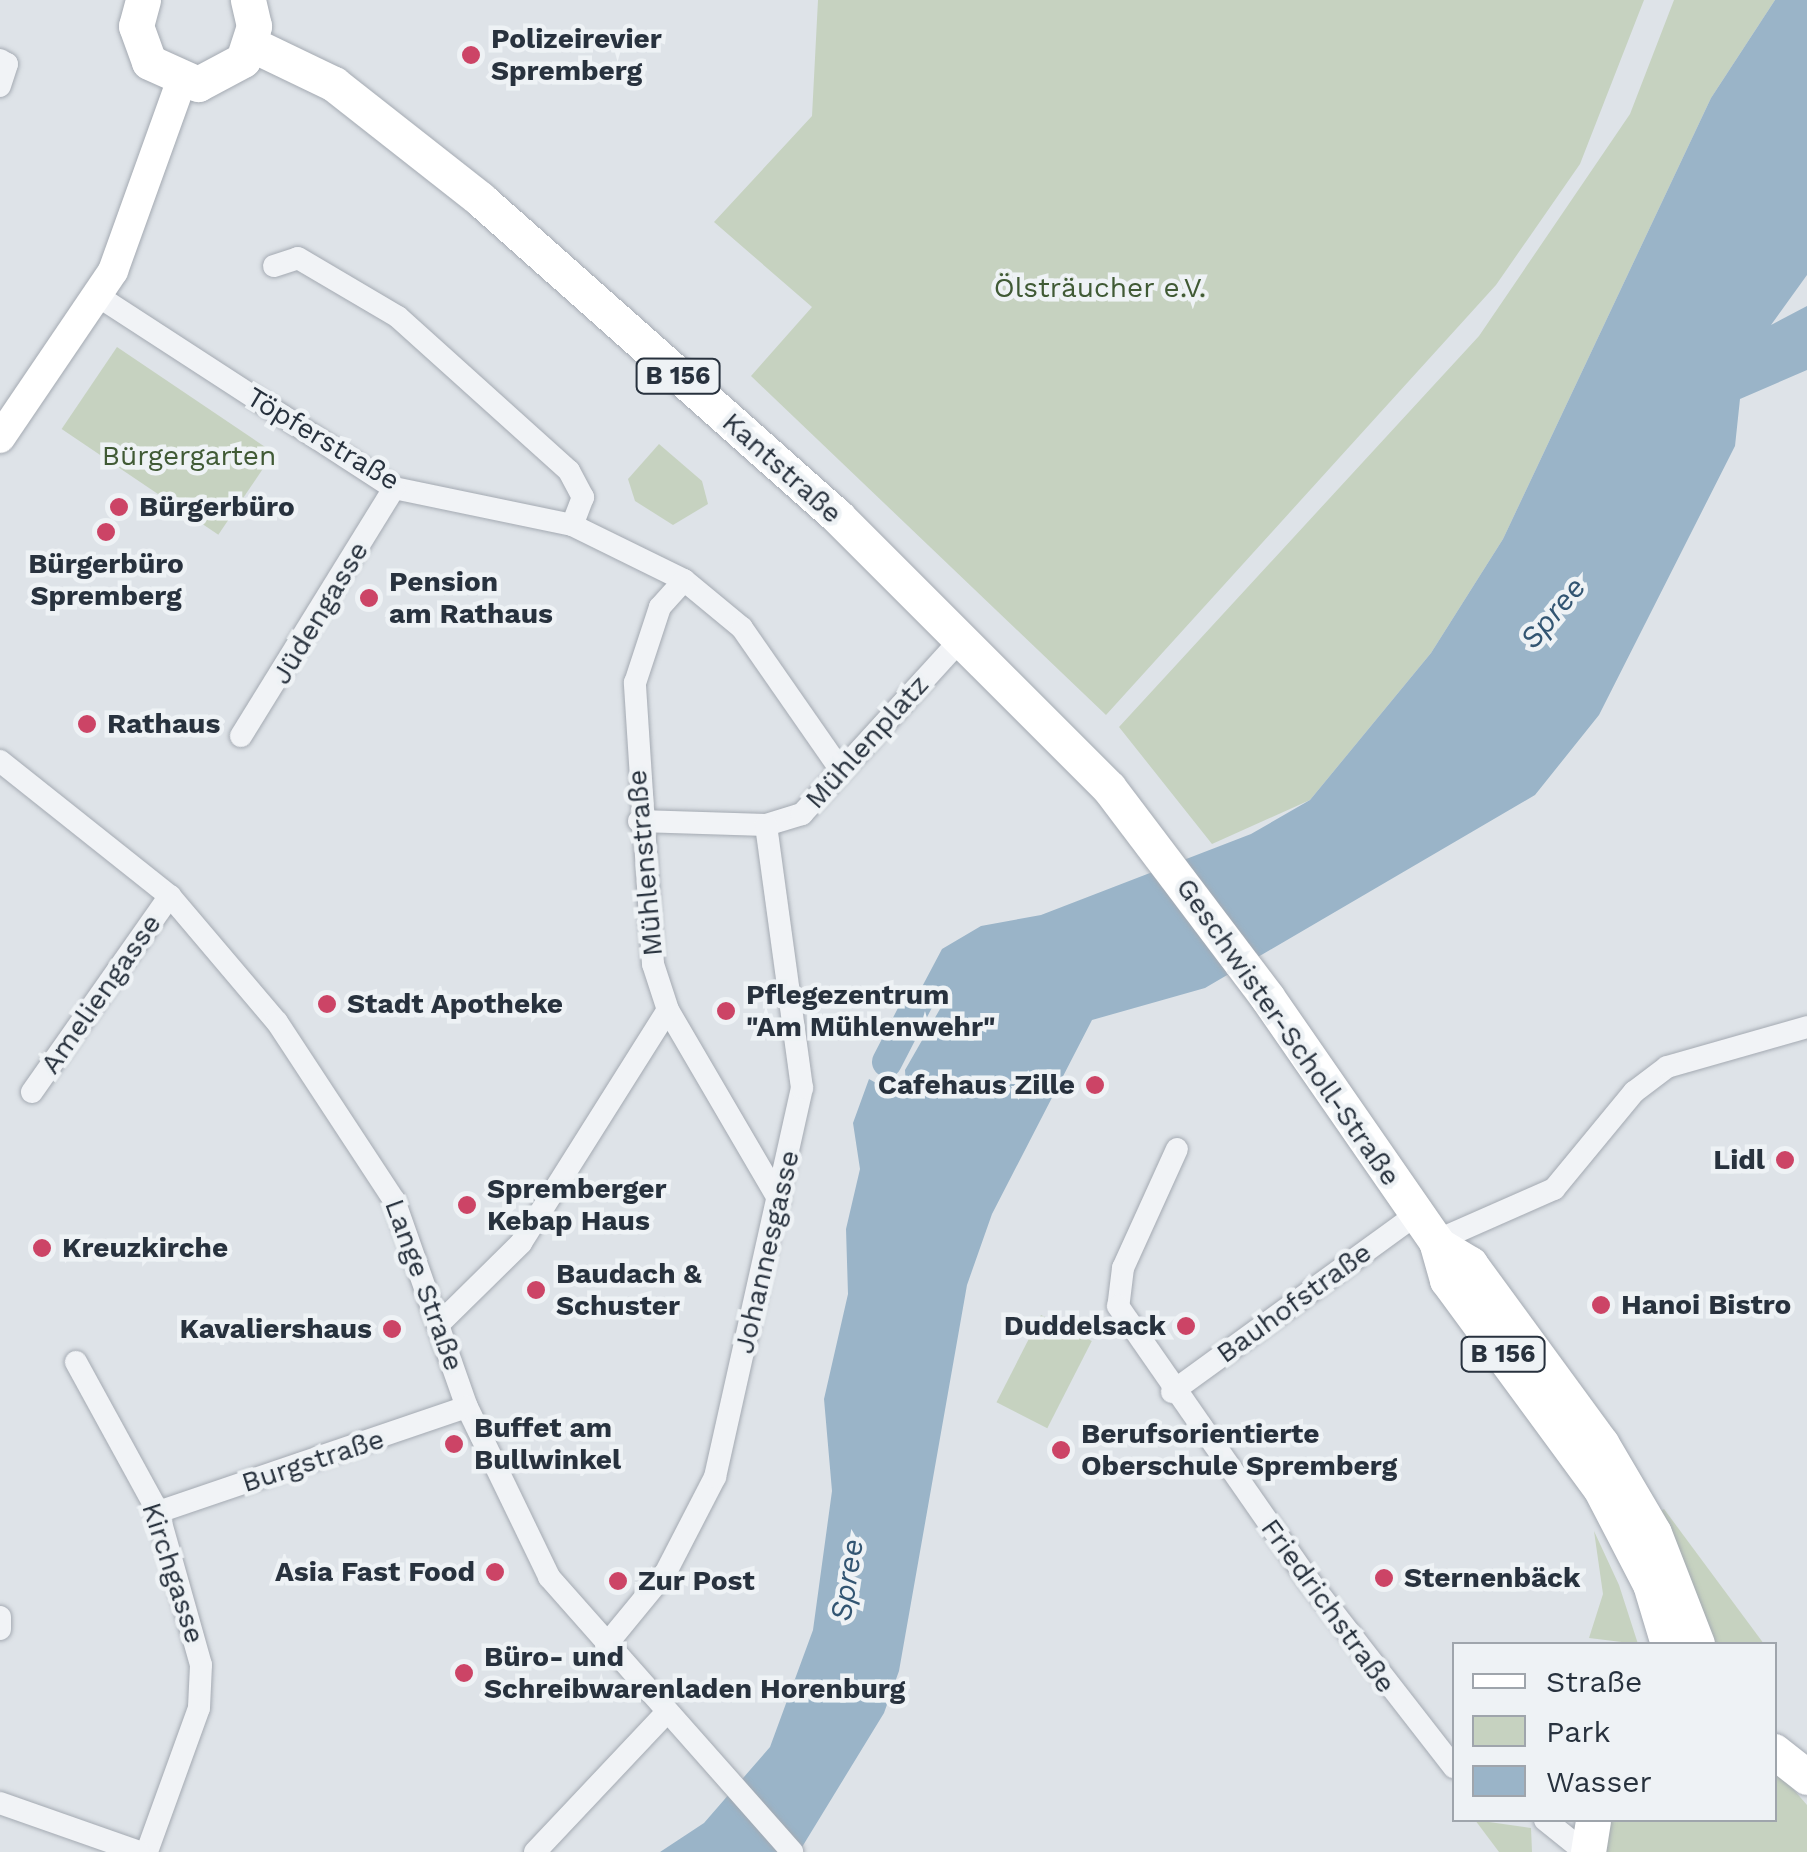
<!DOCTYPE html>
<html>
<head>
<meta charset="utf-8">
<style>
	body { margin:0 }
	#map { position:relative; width:1807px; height:1852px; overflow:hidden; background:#dee3e8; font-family:"Work Sans",sans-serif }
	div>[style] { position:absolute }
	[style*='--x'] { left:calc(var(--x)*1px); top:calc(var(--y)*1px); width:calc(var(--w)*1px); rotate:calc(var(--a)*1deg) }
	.green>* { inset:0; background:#c6d2c0; transform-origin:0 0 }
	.water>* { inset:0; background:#9ab4c8 }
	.canal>* { height:30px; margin:-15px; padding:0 15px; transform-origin:15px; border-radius:15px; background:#9ab4c8 }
	.roads { filter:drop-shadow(0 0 2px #a4aab2) drop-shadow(0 0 2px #a4aab2) }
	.minor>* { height:22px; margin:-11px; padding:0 11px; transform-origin:11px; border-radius:11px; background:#f1f3f6 }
	.secondary>* { height:30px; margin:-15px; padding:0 15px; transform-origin:15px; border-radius:15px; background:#fff }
	.primary>* { height:35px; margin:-17.5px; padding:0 17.5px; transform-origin:17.5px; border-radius:17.5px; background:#fff }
	.dots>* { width:28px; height:28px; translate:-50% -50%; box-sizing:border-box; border:5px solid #eef2f5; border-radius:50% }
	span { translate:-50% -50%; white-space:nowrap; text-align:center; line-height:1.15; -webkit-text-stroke:9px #eef2f5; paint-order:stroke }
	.shield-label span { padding:2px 8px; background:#eef2f5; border:2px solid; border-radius:8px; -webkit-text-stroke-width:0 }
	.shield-label { font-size:25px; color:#28323e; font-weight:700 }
	.poi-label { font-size:28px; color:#28323e; font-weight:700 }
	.left { translate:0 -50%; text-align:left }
	.right { translate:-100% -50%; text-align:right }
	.park-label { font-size:28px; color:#405a35 }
	.street-label { font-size:28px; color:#28323e }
	.water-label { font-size:30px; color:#325572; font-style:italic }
	.legend { position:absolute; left:1452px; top:1642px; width:325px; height:180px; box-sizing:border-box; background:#eef2f5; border:2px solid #9fa5ac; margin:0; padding:12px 18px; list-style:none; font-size:30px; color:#28323e }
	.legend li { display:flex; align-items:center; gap:20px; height:50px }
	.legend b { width:50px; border:2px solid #9fa5ac }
</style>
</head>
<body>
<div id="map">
	<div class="green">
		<i style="clip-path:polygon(818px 0,1644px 0,1580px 164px,1496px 285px,1106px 715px,751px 376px,812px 307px,714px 222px,812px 116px)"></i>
		<i style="clip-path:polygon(1674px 0,1775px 0,1711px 98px,1503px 539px,1431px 653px,1310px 800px,1212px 844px,1119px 727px,1479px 336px,1630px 114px)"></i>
		<i style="left:117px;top:347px;width:189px;height:99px;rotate:34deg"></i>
		<i style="clip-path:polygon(659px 444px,702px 481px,708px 504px,673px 525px,635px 501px,628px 479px)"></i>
		<i style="left:1041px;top:1315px;width:57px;height:98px;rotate:27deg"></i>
		<i style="clip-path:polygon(1664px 1509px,1764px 1644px,1707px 1644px,1657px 1513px)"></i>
		<i style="clip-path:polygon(1594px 1531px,1619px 1585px,1638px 1644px,1589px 1638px,1603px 1594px)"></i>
		<i style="clip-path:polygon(1775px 1768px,1807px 1805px,1807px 1852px,1601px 1852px,1607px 1820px,1774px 1820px)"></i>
		<i style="clip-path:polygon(1475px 1820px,1531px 1828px,1532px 1852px,1499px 1852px)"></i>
	</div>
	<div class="water">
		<i style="clip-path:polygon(1775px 0,1807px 0,1807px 275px,1771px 325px,1807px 306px,1807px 370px,1740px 399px,1735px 446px,1599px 715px,1535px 795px,1205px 988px,1092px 1020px,992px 1214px,967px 1285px,899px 1671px,884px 1713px,799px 1852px,660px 1852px,704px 1823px,770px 1747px,813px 1630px,832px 1491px,824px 1399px,848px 1294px,846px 1229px,860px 1169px,853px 1123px,869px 1079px,892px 1092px,906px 1086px,905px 1070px,944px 1002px,915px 1000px,942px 949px,981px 926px,1041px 915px,1251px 834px,1310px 800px,1431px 653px,1503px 539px,1711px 98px)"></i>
	</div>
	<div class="canal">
		<i style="--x:887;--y:1062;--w:68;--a:-62.7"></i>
	</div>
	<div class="roads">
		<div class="minor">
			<i style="--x:0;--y:60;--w:8;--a:30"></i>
			<i style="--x:7;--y:64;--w:23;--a:108"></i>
			<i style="--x:274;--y:266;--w:25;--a:-18"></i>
			<i style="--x:298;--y:258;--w:116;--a:30.5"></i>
			<i style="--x:398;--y:317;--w:230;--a:42"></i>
			<i style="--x:569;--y:471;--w:30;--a:62"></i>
			<i style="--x:583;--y:497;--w:30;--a:111"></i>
			<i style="--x:98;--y:296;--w:353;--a:33"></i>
			<i style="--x:394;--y:488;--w:182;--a:11.7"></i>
			<i style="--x:572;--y:525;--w:125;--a:26.2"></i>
			<i style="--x:684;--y:580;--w:75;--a:39.6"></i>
			<i style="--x:742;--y:628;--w:172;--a:55.2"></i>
			<i style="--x:241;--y:736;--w:291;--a:-58.3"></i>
			<i style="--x:0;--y:761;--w:217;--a:38.5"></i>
			<i style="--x:170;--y:896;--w:165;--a:49.7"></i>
			<i style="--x:277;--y:1022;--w:213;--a:56.7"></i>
			<i style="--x:394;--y:1200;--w:219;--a:70.6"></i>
			<i style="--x:467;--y:1407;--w:189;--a:64.2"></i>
			<i style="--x:549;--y:1577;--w:367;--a:48.5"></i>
			<i style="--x:639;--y:821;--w:127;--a:1.8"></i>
			<i style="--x:766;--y:825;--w:38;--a:-17"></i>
			<i style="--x:802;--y:814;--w:239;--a:-47.7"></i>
			<i style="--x:668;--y:1010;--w:220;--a:59.7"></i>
			<i style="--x:32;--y:1092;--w:240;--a:-54.9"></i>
			<i style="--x:1177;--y:1149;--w:131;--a:114.4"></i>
			<i style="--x:1123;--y:1268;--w:38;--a:97"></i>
			<i style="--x:1118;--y:1306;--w:335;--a:55.2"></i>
			<i style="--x:1309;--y:1581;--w:236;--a:52.1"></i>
			<i style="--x:1436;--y:1241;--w:129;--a:-23.8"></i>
			<i style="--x:1554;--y:1189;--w:126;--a:-50.5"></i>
			<i style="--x:1634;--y:1092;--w:41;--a:-37.1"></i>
			<i style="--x:1667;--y:1067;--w:146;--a:-15.9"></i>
			<i style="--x:442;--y:1321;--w:111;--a:-44.6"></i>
			<i style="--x:521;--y:1243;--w:275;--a:-57.8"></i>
			<i style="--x:668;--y:1010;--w:48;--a:-108.1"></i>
			<i style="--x:653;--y:964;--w:282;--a:-93.7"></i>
			<i style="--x:635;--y:683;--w:80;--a:-71.8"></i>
			<i style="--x:660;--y:607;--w:36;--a:-48"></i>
			<i style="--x:76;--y:1362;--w:171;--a:61.3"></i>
			<i style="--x:158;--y:1512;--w:159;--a:74.3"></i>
			<i style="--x:201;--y:1665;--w:43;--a:92.7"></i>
			<i style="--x:199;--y:1708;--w:153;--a:109.9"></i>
			<i style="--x:1172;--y:1392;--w:301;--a:-36"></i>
			<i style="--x:158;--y:1512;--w:326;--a:-18.8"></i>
			<i style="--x:0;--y:1617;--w:12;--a:90"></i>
			<i style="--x:606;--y:1645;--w:94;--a:-50.6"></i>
			<i style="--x:666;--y:1572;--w:107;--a:-62.7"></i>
			<i style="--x:715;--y:1477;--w:399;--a:-77.4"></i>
			<i style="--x:802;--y:1088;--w:265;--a:-97.8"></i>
			<i style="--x:0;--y:1803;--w:147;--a:19.4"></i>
			<i style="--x:1545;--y:1820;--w:51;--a:38.7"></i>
			<i style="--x:535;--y:1852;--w:188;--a:-46.7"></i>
		</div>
		<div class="secondary">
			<i style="--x:0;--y:438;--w:202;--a:-55.9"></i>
			<i style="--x:113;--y:271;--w:201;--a:-70.2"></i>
		</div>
		<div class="primary">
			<i style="--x:143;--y:0;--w:27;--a:105"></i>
			<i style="--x:136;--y:26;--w:38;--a:70"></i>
			<i style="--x:149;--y:62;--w:54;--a:24.2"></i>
			<i style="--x:198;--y:84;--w:51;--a:-28.1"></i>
			<i style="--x:243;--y:60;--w:36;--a:-72"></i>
			<i style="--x:254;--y:26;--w:27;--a:-103"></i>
			<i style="--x:251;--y:44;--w:92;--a:25.7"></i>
			<i style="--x:334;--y:84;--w:186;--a:38.2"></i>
			<i style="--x:480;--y:199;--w:479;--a:41.6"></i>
			<i style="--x:838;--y:517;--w:383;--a:45"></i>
			<i style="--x:1109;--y:788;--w:262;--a:52.9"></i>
			<i style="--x:1267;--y:997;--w:297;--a:55.3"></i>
			<i style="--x:1436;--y:1241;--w:41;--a:74.2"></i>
			<i style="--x:1447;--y:1280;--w:258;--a:53.7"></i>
			<i style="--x:1600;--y:1488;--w:108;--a:62.5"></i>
			<i style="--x:1650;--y:1584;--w:63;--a:73.3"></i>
			<i style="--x:1437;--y:1244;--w:39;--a:31"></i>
			<i style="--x:1470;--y:1264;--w:222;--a:53.8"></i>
			<i style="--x:1601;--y:1443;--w:104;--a:59.5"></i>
			<i style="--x:1654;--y:1533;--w:119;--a:68.8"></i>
			<i style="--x:1774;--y:1751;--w:42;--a:38.2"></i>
			<i style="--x:1588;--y:1852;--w:32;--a:-81"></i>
		</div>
	</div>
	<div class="dots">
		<i style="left:471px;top:55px;background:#c46"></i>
		<i style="left:119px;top:507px;background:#c46"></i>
		<i style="left:106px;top:532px;background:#c46"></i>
		<i style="left:369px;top:598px;background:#c46"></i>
		<i style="left:87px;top:724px;background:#c46"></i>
		<i style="left:327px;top:1004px;background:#c46"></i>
		<i style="left:726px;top:1011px;background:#c46"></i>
		<i style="left:1095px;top:1085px;background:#c46"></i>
		<i style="left:1785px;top:1160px;background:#c46"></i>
		<i style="left:467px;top:1205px;background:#c46"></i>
		<i style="left:42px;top:1248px;background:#c46"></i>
		<i style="left:536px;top:1290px;background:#c46"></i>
		<i style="left:1601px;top:1305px;background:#c46"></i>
		<i style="left:1186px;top:1326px;background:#c46"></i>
		<i style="left:392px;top:1329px;background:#c46"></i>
		<i style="left:454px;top:1444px;background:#c46"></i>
		<i style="left:1061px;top:1450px;background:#c46"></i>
		<i style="left:495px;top:1572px;background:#c46"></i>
		<i style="left:1384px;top:1578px;background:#c46"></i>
		<i style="left:618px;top:1581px;background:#c46"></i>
		<i style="left:464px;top:1673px;background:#c46"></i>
	</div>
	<div class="shield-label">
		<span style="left:678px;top:376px">B 156</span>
		<span style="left:1503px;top:1354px">B 156</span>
	</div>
	<div class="poi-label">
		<span class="left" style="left:491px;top:55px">Polizeirevier<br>Spremberg</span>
		<span class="left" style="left:139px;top:507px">Bürgerbüro</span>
		<span style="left:106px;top:580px">Bürgerbüro<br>Spremberg</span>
		<span class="left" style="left:389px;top:598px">Pension<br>am Rathaus</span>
		<span class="left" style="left:107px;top:724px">Rathaus</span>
		<span class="left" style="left:746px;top:1011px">Pflegezentrum<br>"Am Mühlenwehr"</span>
		<span class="left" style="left:347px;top:1004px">Stadt Apotheke</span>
		<span class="right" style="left:1075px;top:1085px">Cafehaus Zille</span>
		<span class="right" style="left:1765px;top:1160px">Lidl</span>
		<span class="left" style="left:487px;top:1205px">Spremberger<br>Kebap Haus</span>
		<span class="left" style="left:62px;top:1248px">Kreuzkirche</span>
		<span class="left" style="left:556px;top:1290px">Baudach &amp;<br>Schuster</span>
		<span class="left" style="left:1621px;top:1305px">Hanoi Bistro</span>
		<span class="right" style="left:1166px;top:1326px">Duddelsack</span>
		<span class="right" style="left:372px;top:1329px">Kavaliershaus</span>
		<span class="left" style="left:474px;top:1444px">Buffet am<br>Bullwinkel</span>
		<span class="left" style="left:1081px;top:1450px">Berufsorientierte<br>Oberschule Spremberg</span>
		<span class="right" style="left:475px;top:1572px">Asia Fast Food</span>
		<span class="left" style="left:1404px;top:1578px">Sternenbäck</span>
		<span class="left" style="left:638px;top:1581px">Zur Post</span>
		<span class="left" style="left:484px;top:1673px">Büro- und<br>Schreibwarenladen Horenburg</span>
	</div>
	<div class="park-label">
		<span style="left:1100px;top:288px">Ölsträucher e.V.</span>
		<span style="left:189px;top:456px">Bürgergarten</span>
	</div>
	<div class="street-label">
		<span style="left:323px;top:439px;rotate:31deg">Töpferstraße</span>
		<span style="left:782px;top:468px;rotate:42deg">Kantstraße</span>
		<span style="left:320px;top:613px;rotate:-59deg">Jüdengasse</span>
		<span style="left:867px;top:742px;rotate:-48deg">Mühlenplatz</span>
		<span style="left:645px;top:863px;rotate:-95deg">Mühlenstraße</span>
		<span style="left:101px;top:994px;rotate:-55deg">Ameliengasse</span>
		<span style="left:1288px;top:1032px;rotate:55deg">Geschwister-Scholl-Straße</span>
		<span style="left:767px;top:1252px;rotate:-77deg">Johannesgasse</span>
		<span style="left:424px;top:1285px;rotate:70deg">Lange Straße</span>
		<span style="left:1294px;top:1303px;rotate:-36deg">Bauhofstraße</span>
		<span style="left:313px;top:1461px;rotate:-18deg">Burgstraße</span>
		<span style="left:173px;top:1573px;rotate:72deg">Kirchgasse</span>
		<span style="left:1328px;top:1606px;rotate:54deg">Friedrichstraße</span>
	</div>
	<div class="water-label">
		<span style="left:1553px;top:613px;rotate:-50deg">Spree</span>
		<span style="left:847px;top:1580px;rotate:-81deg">Spree</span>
	</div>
	<ul class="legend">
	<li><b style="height:12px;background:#fff"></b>Straße</li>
	<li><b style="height:28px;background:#c6d2c0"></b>Park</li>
	<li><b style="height:28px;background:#9ab4c8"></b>Wasser</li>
	</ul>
</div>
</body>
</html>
